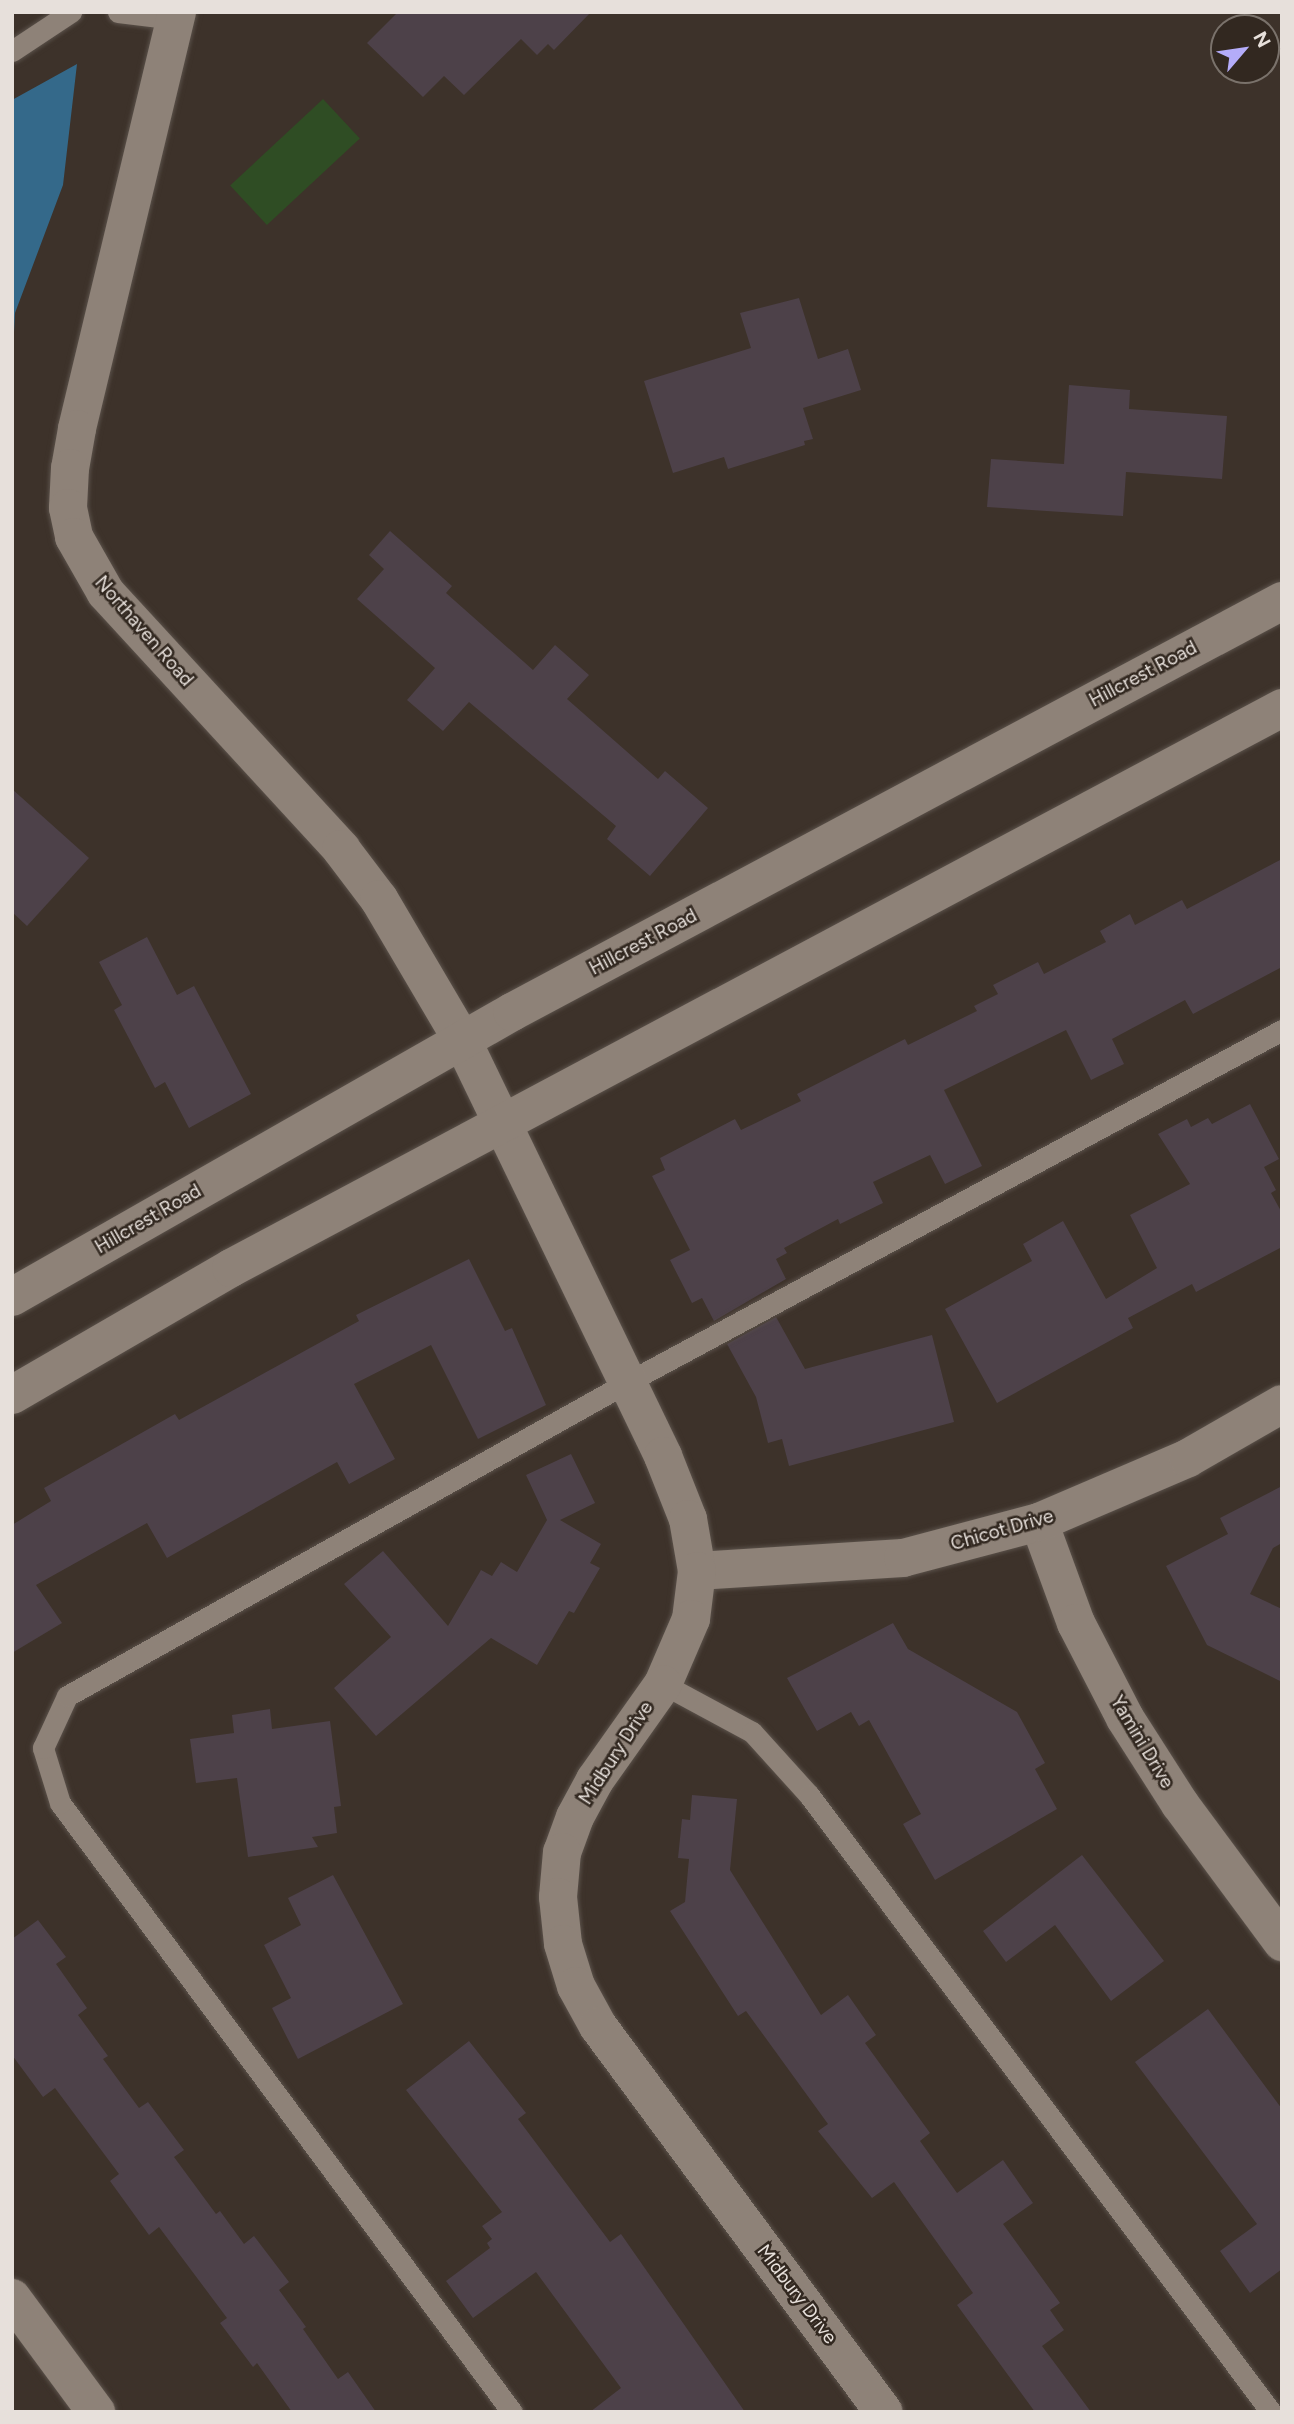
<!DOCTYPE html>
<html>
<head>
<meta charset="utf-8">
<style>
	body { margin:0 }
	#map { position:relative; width:1294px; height:2424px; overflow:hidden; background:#3d322a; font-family:Figtree,sans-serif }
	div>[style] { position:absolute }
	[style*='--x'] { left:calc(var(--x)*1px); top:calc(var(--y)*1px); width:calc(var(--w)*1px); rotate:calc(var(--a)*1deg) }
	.green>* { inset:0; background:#2f4d24; transform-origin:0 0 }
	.water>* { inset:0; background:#34698a }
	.building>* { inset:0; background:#4d4149 }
	.roads { filter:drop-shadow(0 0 2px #5a514a) drop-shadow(0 0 2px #5a514a) }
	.lane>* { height:21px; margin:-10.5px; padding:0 10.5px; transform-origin:10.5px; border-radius:10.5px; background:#8e8278 }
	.street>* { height:38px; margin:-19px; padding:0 19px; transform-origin:19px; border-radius:19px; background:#8e8278 }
	.secondary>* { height:38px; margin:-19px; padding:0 19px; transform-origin:19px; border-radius:19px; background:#8e8278 }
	span { translate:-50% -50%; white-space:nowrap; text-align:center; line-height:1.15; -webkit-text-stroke:5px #322820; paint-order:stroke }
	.street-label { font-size:19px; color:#e7e0db }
	.frame { position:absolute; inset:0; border:14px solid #e7e0db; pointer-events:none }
	.north { position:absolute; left:1210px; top:14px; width:70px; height:70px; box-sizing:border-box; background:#322820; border:2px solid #7a726b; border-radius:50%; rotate:61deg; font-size:19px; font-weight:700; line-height:28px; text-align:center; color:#e7e0db }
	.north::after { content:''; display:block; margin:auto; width:24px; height:32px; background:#b4acf9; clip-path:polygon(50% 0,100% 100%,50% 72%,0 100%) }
</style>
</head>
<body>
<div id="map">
	<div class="green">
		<i style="left:323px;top:99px;width:54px;height:127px;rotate:47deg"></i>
	</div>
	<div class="water">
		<i style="clip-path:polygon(77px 64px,63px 185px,15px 313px,12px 371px,12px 100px)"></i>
	</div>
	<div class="building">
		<i style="clip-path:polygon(398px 12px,591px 12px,554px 50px,548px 44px,537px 55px,521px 39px,464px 95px,444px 76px,423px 97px,367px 43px)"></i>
		<i style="clip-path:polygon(799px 298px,818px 359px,848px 349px,861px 390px,803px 408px,813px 439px,804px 441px,805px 445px,728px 469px,724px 457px,673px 473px,644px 381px,751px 348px,740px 313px)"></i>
		<i style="clip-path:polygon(1069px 385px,1130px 390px,1129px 409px,1227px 416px,1222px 479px,1126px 472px,1123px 516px,987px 507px,991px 459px,1064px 464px)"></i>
		<i style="clip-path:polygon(390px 531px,452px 586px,446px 593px,533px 670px,555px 645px,589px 675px,567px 699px,658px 779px,665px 771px,708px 808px,650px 876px,607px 839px,616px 826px,469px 702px,443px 731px,407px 700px,435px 668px,357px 599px,384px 569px,369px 555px)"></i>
		<i style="clip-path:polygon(12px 789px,89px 858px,27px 926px,12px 912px)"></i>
		<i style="clip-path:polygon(1282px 859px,1282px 967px,1193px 1014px,1185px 1000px,1112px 1039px,1124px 1064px,1091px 1080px,1066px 1030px,944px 1090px,982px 1166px,945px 1184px,930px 1155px,873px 1182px,883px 1203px,840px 1224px,838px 1219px,784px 1248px,787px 1253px,776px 1259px,786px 1279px,714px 1321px,702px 1298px,692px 1303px,670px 1260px,690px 1250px,652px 1176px,665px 1170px,660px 1158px,735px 1119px,741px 1130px,801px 1101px,797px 1094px,905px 1039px,908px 1045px,977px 1011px,974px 1006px,998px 994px,993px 985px,1038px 962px,1044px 974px,1106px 942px,1100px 931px,1130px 914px,1135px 925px,1182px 900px,1187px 909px)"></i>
		<i style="clip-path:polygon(147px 937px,177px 995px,194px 986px,251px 1094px,189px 1128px,165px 1082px,155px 1088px,114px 1010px,122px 1005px,99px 962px)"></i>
		<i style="clip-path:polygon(1250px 1104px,1279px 1159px,1264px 1167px,1276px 1190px,1271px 1193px,1282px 1213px,1282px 1247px,1196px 1292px,1192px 1284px,1128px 1318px,1133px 1328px,997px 1403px,945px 1309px,1032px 1261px,1023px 1244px,1063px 1221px,1106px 1299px,1157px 1268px,1130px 1215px,1190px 1184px,1158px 1134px,1187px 1119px,1191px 1127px,1208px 1118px,1212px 1124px)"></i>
		<i style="clip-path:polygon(469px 1259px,505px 1331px,512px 1328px,546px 1405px,478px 1439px,431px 1345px,354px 1384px,395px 1459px,349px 1484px,337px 1462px,167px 1558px,147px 1523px,36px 1585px,62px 1623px,12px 1653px,12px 1525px,51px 1501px,44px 1488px,175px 1414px,179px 1420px,359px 1321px,356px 1315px)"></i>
		<i style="clip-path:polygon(776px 1317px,805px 1369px,932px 1335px,954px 1422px,789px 1466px,782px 1439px,768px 1443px,756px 1397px,727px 1344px)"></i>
		<i style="clip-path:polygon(571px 1454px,595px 1503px,560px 1520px,601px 1544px,590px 1563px,600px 1568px,574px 1613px,569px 1611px,537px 1665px,491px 1638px,376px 1736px,334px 1688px,391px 1637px,344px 1584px,383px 1551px,448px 1626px,481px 1570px,492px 1576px,501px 1562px,517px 1572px,547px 1520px,526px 1475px)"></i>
		<i style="clip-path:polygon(1282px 1486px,1282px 1543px,1273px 1548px,1250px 1594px,1282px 1609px,1282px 1682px,1207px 1645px,1166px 1566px,1228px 1534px,1220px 1518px)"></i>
		<i style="clip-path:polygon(893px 1623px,908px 1649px,1017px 1712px,1045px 1763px,1035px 1769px,1057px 1809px,935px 1880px,903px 1824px,921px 1814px,869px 1720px,859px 1726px,851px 1712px,817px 1731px,787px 1678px)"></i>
		<i style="clip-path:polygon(270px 1709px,272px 1729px,330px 1721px,341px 1806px,334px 1807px,337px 1833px,312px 1837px,318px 1847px,248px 1857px,237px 1778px,196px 1783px,190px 1739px,234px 1733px,232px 1715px)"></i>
		<i style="clip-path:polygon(692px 1795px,737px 1799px,730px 1870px,821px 2015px,848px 1995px,876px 2035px,865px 2043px,930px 2133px,920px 2141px,957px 2193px,1003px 2160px,1033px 2203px,1003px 2224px,1060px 2303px,1050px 2310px,1064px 2330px,1042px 2346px,1091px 2412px,1035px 2412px,957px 2305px,973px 2293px,894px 2182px,872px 2198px,818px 2131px,828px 2124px,746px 2011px,738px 2016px,670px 1911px,685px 1902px,689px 1859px,678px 1858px,682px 1819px,690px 1820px)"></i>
		<i style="clip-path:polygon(1082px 1855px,1164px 1961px,1111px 2001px,1055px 1925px,1006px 1962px,983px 1931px)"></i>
		<i style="clip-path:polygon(333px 1875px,403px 2004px,298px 2059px,272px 2008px,291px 1998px,264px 1945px,301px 1925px,288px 1898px)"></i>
		<i style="clip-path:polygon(38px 1920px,66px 1957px,56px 1964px,87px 2008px,78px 2015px,108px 2056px,103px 2059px,139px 2108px,148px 2102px,184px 2150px,174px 2157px,216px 2214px,220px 2211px,244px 2244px,254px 2236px,289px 2282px,279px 2290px,306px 2327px,303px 2329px,338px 2379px,348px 2372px,376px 2412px,292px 2412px,257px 2363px,253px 2367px,220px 2323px,227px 2318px,159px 2227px,149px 2235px,110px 2181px,119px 2174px,55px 2088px,43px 2097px,12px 2055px,12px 1939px)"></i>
		<i style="clip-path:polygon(1208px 2009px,1282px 2109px,1282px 2269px,1250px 2293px,1220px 2251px,1257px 2224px,1135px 2062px)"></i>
		<i style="clip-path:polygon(469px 2041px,526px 2113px,518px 2119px,610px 2242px,621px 2234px,745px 2412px,590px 2412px,621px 2388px,536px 2272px,473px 2318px,446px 2281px,490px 2248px,487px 2243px,492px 2239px,482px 2226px,502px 2212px,406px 2090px)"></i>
	</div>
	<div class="roads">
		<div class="lane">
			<i style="--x:118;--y:12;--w:58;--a:6.9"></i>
			<i style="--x:12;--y:51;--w:71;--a:-33.5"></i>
			<i style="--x:663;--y:1684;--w:101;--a:28.3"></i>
			<i style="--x:752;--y:1732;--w:85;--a:47.9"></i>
			<i style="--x:809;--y:1795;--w:771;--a:53.17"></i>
			<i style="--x:512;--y:2412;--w:758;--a:-126.58"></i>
			<i style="--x:60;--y:1803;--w:58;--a:-107.2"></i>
			<i style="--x:43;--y:1748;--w:57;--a:-65.2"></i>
			<i style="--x:67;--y:1696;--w:643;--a:-29.24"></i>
			<i style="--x:628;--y:1382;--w:743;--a:-28.29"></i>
		</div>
		<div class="street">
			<i style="--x:1039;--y:1522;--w:108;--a:69.9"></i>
			<i style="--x:1076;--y:1623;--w:107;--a:62.7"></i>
			<i style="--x:1125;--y:1718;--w:102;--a:57.4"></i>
			<i style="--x:1180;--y:1804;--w:172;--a:53.5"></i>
			<i style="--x:697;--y:1571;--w:206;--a:-3.6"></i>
			<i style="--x:903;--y:1558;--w:141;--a:-14.8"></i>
			<i style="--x:1039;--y:1522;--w:162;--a:-23.2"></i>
			<i style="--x:1188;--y:1458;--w:108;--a:-29.9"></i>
		</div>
		<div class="secondary">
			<i style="--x:177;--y:12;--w:429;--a:103.5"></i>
			<i style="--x:77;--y:429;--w:40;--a:100"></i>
			<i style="--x:70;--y:468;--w:40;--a:92.9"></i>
			<i style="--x:68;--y:508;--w:30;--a:78"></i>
			<i style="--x:74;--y:537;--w:64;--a:60.3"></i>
			<i style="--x:106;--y:593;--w:348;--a:47.4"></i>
			<i style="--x:341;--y:849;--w:63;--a:52.8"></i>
			<i style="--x:379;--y:899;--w:164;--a:59.5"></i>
			<i style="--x:462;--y:1040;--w:462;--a:64.2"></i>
			<i style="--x:663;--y:1456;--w:68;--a:68.4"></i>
			<i style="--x:688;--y:1519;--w:53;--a:80.2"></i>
			<i style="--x:697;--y:1571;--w:48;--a:97.1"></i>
			<i style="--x:691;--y:1619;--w:71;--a:113.3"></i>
			<i style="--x:663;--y:1684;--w:118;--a:125.3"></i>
			<i style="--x:595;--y:1780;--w:42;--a:118.4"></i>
			<i style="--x:575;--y:1817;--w:37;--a:110"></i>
			<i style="--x:562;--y:1852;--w:45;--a:95.1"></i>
			<i style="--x:558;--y:1897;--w:47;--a:83.9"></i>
			<i style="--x:563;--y:1944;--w:44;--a:72.8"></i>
			<i style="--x:576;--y:1986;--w:46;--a:61.2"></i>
			<i style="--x:598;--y:2026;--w:480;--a:53.5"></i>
			<i style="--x:12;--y:1297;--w:576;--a:-29.68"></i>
			<i style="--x:512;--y:1012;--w:873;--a:-28.09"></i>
			<i style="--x:12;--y:1395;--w:253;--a:-30.1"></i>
			<i style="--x:231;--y:1268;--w:1191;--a:-28.05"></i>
			<i style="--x:12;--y:2298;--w:142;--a:53.6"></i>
		</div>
	</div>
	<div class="street-label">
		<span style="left:144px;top:631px;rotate:49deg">Northaven Road</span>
		<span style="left:1143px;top:674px;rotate:-28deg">Hillcrest Road</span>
		<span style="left:643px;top:942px;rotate:-28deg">Hillcrest Road</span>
		<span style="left:148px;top:1219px;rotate:-30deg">Hillcrest Road</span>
		<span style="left:1002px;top:1530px;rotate:-16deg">Chicot Drive</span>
		<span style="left:1142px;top:1742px;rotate:59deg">Yamini Drive</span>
		<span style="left:616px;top:1753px;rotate:-57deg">Midbury Drive</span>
		<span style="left:797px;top:2294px;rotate:53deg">Midbury Drive</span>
	</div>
	<div class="frame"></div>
	<div class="north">N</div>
</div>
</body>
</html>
